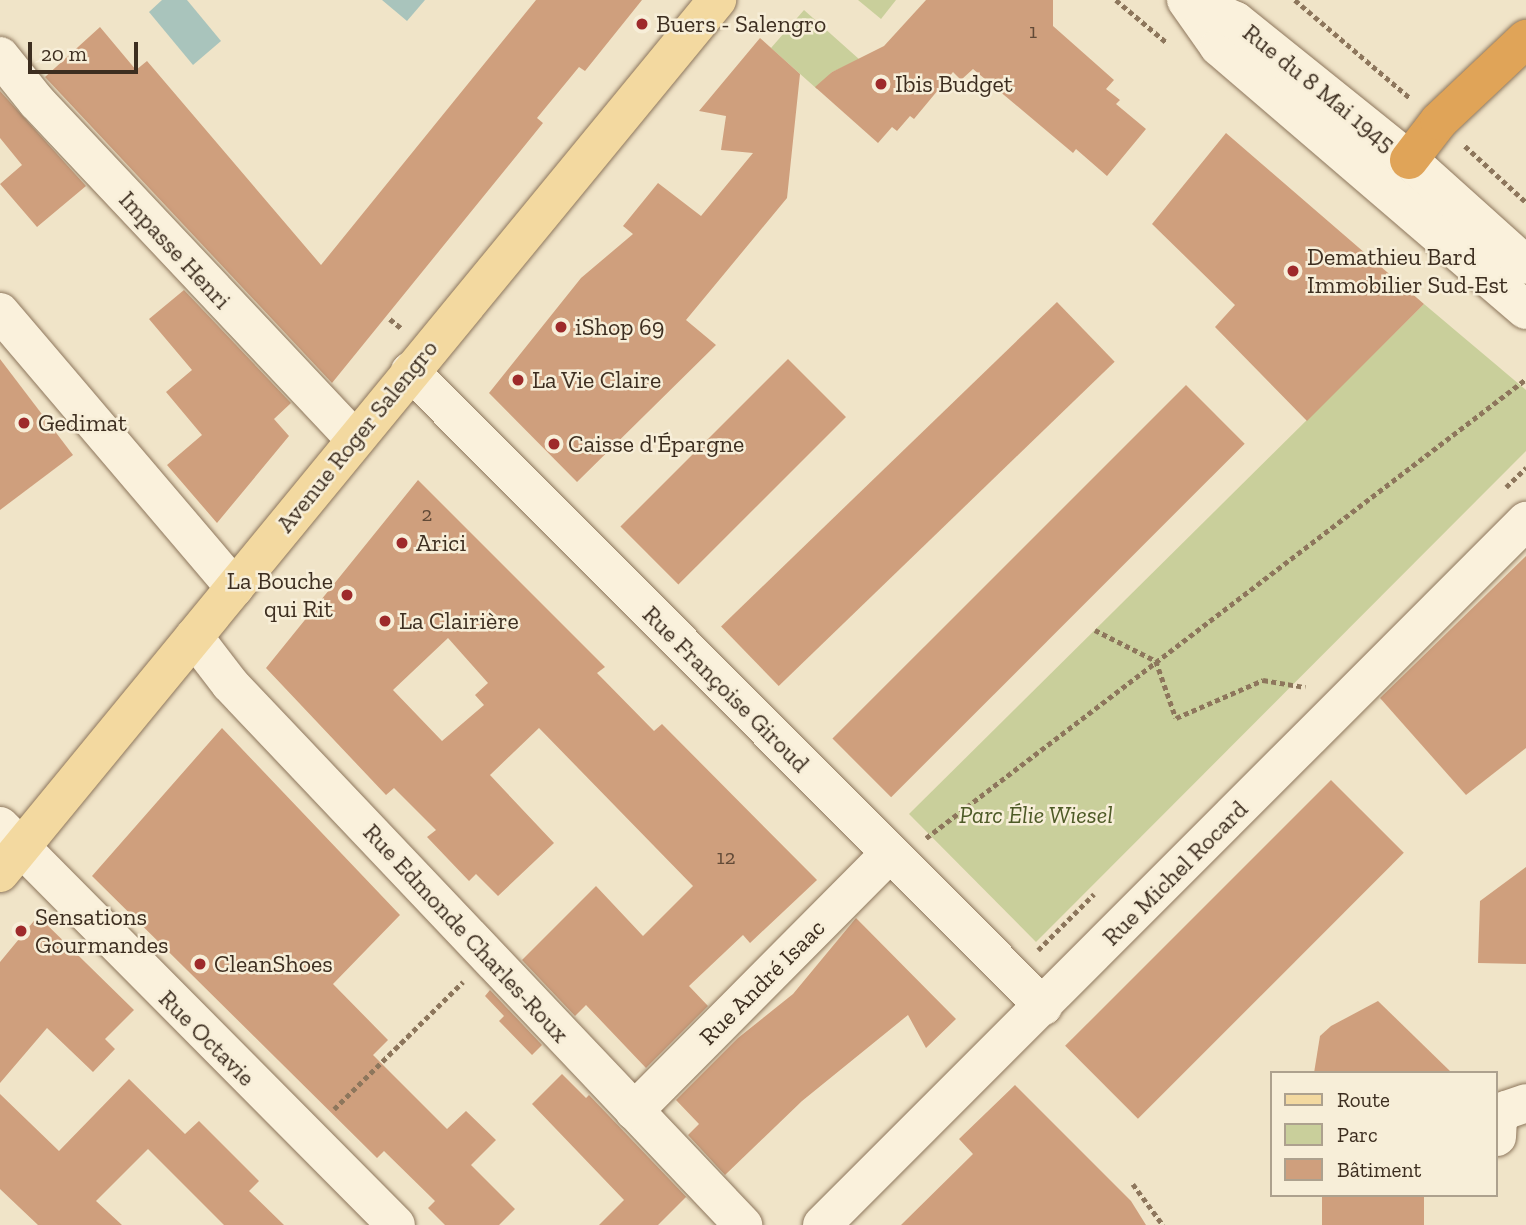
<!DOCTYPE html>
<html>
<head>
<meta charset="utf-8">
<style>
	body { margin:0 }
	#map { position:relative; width:1526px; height:1225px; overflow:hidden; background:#f0e4c8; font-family:"Zilla Slab",serif }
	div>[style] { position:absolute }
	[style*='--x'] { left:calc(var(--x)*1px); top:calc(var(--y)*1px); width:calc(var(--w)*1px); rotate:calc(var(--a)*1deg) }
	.green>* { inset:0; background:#c9cf9b }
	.water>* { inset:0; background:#a9c4bc }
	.building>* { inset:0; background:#cf9f7d; transform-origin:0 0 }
	.path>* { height:4.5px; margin-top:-2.25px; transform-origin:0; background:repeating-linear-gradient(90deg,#8d765c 0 5px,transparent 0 8.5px) }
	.roads { filter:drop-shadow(0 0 2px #8d765c) drop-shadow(0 0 2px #8d765c) }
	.minor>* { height:38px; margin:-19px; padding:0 19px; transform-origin:19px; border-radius:19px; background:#faf1dc }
	.major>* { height:38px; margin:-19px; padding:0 19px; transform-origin:19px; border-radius:19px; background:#f3d9a0 }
	.highway>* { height:38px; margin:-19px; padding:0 19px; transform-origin:19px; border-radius:19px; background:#e0a458 }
	.dots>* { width:19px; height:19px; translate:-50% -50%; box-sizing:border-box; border:4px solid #f7eed8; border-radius:50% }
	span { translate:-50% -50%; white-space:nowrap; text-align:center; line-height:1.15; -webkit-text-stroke:5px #f7eed8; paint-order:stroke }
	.number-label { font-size:21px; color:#624a37 }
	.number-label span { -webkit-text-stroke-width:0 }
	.poi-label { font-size:24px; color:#3d2e20 }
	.left { translate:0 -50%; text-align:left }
	.right { translate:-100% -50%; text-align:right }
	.street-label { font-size:24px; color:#3d2e20 }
	.park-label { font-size:24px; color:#4d5a26; font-style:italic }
	.legend { position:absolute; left:1270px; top:1071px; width:228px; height:126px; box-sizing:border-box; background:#f7eed8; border:2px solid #ada18e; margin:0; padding:9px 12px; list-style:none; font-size:21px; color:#3d2e20 }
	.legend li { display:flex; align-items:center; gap:14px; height:35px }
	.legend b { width:35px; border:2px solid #ada18e }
	.scale { position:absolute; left:28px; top:42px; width:110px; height:32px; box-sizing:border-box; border:4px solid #3d2e20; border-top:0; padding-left:9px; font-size:21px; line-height:24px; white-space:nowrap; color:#3d2e20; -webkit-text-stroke:5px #f7eed8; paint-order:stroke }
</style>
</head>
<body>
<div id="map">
	<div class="green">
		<i style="clip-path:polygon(858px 0,896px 0,881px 19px)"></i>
		<i style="clip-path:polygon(804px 10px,860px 60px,832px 72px,817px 89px,771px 48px)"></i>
		<i style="clip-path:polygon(1424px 304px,1526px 390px,1526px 451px,1036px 942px,909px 814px)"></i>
	</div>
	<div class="water">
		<i style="clip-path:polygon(162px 0,187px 0,221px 41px,193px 65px,149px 12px)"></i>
		<i style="clip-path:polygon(382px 0,425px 0,407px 21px)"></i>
	</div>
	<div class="building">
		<i style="clip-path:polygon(536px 0,642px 0,585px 71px,579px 67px,537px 118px,543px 123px,332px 383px,45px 77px,100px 27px,136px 70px,147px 61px,321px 265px)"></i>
		<i style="clip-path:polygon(926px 0,1053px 0,1053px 26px,1114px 80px,1106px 89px,1120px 100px,1116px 104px,1146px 129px,1107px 176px,1076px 149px,1073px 153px,973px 69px,961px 80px,953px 72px,914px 119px,910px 116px,897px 131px,892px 127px,878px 143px,815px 87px,832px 72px,884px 46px)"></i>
		<i style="clip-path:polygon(760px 38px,800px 74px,787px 198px,686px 320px,716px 345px,577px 482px,489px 393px,581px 278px,633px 234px,623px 226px,658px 183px,701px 216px,753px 153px,721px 150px,726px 116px,699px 111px)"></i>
		<i style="clip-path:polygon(0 91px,86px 186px,37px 227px,0 184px,22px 165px,0 138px)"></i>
		<i style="clip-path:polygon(1226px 133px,1424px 304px,1307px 421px,1215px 327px,1235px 305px,1152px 224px)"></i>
		<i style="clip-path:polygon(184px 290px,291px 403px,274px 419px,289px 436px,217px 523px,167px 465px,202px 435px,166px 392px,192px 370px,149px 319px)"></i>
		<i style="left:1057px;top:302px;width:83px;height:467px;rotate:46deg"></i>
		<i style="clip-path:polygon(0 359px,73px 455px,0 510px)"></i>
		<i style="left:788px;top:359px;width:82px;height:237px;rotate:45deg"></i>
		<i style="left:1186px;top:385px;width:83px;height:500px;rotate:45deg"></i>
		<i style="clip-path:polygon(evenodd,418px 480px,605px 667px,597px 673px,654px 731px,662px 724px,817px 880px,750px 943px,743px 935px,689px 986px,708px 1006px,646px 1068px,586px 1005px,575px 1016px,522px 960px,596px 886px,643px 936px,693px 886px,539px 728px,490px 775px,554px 843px,498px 896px,476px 874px,469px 881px,427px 837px,436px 830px,394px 788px,386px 795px,266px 668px,418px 480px,448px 638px,488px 683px,475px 695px,484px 705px,442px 741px,393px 690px,448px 638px)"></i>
		<i style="clip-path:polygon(1526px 556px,1526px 748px,1466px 795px,1380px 698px)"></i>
		<i style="clip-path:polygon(222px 728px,400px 915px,333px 984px,388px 1040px,373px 1055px,447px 1129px,466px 1111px,496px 1140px,471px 1165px,515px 1209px,499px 1225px,445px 1225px,428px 1208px,435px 1201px,384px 1151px,377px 1158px,92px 876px)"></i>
		<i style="left:1331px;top:780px;width:103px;height:376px;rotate:45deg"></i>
		<i style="clip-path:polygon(1526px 867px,1526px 964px,1478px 963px,1480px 901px)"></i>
		<i style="clip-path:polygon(38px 916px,134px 1010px,105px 1039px,115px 1049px,93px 1072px,47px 1028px,0 1083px,0 962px)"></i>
		<i style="clip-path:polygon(856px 918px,956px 1019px,926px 1048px,908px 1015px,802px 1101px,725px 1175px,688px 1135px,699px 1124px,676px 1100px,738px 1038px,793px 994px)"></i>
		<i style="clip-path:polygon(490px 990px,542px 1045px,532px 1055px,499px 1021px,504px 1016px,485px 996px)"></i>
		<i style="clip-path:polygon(1378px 1001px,1452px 1073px,1314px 1073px,1320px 1036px,1331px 1026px)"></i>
		<i style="clip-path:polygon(562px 1074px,586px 1098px,589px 1095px,694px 1205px,686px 1197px,658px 1225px,599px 1225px,624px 1200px,532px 1104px)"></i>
		<i style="clip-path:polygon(129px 1079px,185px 1134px,199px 1121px,259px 1181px,249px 1191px,284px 1225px,224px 1225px,148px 1149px,96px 1201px,122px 1225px,38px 1225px,0 1189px,0 1094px,59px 1151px)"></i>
		<i style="clip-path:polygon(1015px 1085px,1131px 1201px,1146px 1225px,901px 1225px,973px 1154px,959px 1139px)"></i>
		<i style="left:1322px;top:1195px;width:102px;height:30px"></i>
	</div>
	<div class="path">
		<i style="--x:1116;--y:0;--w:65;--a:40"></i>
		<i style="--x:1295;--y:0;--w:151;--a:40.4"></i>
		<i style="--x:1465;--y:146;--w:83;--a:42.6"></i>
		<i style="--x:390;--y:319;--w:14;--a:39"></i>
		<i style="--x:1506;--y:487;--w:28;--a:-44"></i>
		<i style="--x:1095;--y:630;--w:68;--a:26.9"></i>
		<i style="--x:1156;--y:661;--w:60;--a:70.7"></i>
		<i style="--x:1176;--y:718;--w:95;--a:-23.6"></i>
		<i style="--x:1263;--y:680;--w:43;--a:9.5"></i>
		<i style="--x:926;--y:838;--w:755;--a:-37.42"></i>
		<i style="--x:1038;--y:950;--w:79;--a:-45"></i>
		<i style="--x:334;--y:1109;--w:181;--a:-44.6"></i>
		<i style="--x:1133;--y:1184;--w:51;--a:53.8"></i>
	</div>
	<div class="roads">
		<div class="minor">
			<i style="--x:1186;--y:0;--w:57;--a:54.9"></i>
			<i style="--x:1219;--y:47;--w:404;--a:40.6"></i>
			<i style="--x:1189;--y:0;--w:51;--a:24.1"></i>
			<i style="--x:1236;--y:21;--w:222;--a:38.8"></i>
			<i style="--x:1409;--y:160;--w:157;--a:41.9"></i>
			<i style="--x:0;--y:56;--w:59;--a:51.2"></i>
			<i style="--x:37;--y:102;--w:463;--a:46.7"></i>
			<i style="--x:0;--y:312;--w:362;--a:49.6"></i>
			<i style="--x:410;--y:371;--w:897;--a:45.09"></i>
			<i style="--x:194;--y:637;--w:59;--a:52.5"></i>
			<i style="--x:230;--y:684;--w:746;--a:46.52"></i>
			<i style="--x:0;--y:826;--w:562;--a:45.22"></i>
			<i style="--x:634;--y:1111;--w:363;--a:-45.2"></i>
			<i style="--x:1497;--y:1137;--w:18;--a:-87"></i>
			<i style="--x:1498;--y:1119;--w:12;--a:-48"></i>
			<i style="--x:1506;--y:1110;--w:21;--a:-19"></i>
			<i style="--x:822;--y:1225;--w:996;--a:-45"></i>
		</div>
		<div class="major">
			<i style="--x:0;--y:873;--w:1130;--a:-50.6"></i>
		</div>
		<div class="highway">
			<i style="--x:1409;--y:160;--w:49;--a:-52.4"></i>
			<i style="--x:1439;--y:121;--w:120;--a:-43.3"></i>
		</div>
	</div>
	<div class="dots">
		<i style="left:642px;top:24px;background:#9e2a2b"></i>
		<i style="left:881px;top:84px;background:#9e2a2b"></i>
		<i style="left:1293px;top:271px;background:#9e2a2b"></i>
		<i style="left:561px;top:327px;background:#9e2a2b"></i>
		<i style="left:518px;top:380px;background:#9e2a2b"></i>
		<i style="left:24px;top:423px;background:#9e2a2b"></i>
		<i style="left:554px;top:444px;background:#9e2a2b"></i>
		<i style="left:402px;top:543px;background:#9e2a2b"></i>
		<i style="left:347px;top:595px;background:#9e2a2b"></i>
		<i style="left:385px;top:621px;background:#9e2a2b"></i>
		<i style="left:21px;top:931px;background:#9e2a2b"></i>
		<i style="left:200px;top:964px;background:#9e2a2b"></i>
	</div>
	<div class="number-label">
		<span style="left:1033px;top:31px">1</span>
		<span style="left:427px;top:514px">2</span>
		<span style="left:726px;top:857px">12</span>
	</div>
	<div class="poi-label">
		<span class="left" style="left:656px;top:24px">Buers - Salengro</span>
		<span class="left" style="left:895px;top:84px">Ibis Budget</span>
		<span class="left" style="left:1307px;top:271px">Demathieu Bard<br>Immobilier Sud-Est</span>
		<span class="left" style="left:575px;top:327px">iShop 69</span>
		<span class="left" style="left:532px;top:380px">La Vie Claire</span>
		<span class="left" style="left:38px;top:423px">Gedimat</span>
		<span class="left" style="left:568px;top:444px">Caisse d'Épargne</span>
		<span class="left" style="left:416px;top:543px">Arici</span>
		<span class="right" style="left:333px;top:595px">La Bouche<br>qui Rit</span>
		<span class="left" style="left:399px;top:621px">La Clairière</span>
		<span class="left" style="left:35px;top:931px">Sensations<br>Gourmandes</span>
		<span class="left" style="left:214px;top:964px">CleanShoes</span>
	</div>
	<div class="street-label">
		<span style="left:1319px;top:88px;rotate:39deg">Rue du 8 Mai 1945</span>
		<span style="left:175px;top:250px;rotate:47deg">Impasse Henri</span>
		<span style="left:357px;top:436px;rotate:-51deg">Avenue Roger Salengro</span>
		<span style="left:726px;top:689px;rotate:45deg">Rue Françoise Giroud</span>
		<span style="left:1175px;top:873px;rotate:-45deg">Rue Michel Rocard</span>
		<span style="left:466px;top:933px;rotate:47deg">Rue Edmonde Charles-Roux</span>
		<span style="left:762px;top:982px;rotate:-45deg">Rue André Isaac</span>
		<span style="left:207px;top:1038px;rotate:45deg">Rue Octavie</span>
	</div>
	<div class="park-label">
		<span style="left:1036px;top:815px">Parc Élie Wiesel</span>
	</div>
	<ul class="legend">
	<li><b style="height:9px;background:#f3d9a0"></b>Route</li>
	<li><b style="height:19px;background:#c9cf9b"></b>Parc</li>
	<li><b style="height:19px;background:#cf9f7d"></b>Bâtiment</li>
	</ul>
	<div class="scale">20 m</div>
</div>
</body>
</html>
